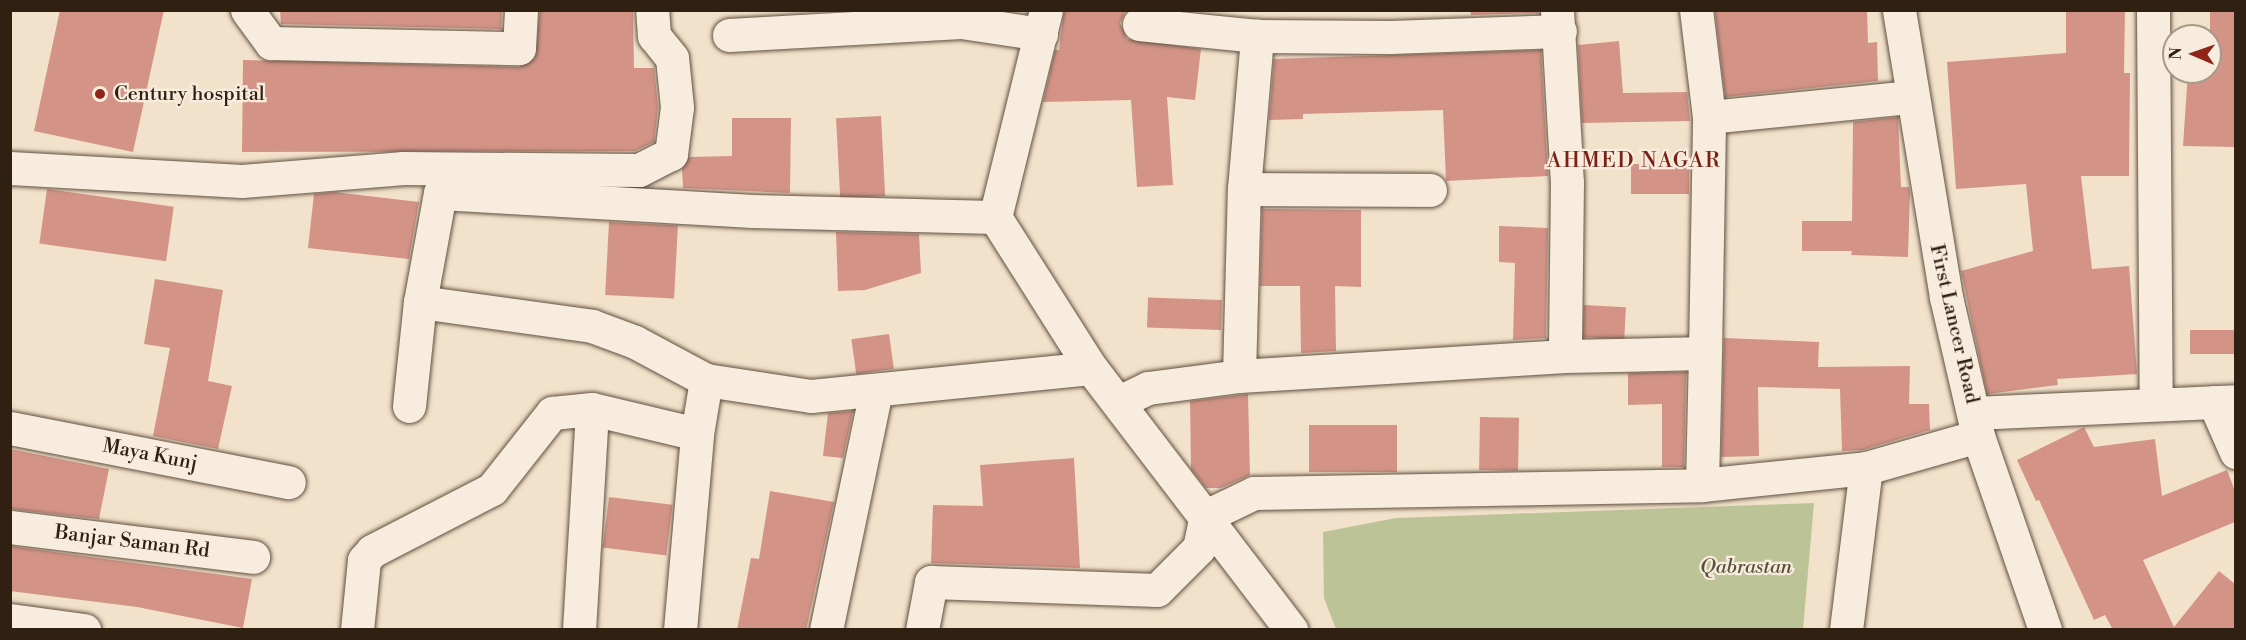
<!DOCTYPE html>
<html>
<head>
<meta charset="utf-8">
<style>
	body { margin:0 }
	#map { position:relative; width:2246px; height:640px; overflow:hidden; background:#f2e2cb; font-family:"Libre Bodoni",serif }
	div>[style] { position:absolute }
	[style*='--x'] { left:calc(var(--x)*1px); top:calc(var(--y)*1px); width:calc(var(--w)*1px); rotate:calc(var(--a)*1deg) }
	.green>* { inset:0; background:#bcc396 }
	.building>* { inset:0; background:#d39487; transform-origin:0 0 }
	.roads { filter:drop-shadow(0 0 2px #605040) drop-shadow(0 0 2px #605040) }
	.minor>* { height:33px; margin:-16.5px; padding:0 16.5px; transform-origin:16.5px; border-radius:16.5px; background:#f7ecdd }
	.dots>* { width:16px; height:16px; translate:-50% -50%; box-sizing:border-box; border:3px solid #f7ecdd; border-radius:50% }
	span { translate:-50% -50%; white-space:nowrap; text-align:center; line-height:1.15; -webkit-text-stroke:4.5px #f7ecdd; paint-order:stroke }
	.poi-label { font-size:20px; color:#302011 }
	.left { translate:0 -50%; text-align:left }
	.street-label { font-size:20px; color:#302011 }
	.park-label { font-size:20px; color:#5a5139; font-style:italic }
	.neighbourhood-label { font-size:21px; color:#7a1f14; letter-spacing:1.5px }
	.frame { position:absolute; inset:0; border:12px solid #302011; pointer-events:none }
	.north { position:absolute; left:2162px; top:24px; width:60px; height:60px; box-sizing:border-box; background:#f7ecdd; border:2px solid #a79a8b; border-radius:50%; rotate:272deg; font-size:16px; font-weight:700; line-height:24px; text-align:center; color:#302011 }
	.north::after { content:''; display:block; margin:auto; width:21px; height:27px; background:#8f2418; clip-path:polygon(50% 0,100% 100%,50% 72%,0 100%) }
</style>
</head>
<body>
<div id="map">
	<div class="green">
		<i style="clip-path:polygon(1814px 503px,1803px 629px,1336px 629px,1324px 598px,1323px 532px,1396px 518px)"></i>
	</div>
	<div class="building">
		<i style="clip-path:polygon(60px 10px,164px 10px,133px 152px,34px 131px)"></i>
		<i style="clip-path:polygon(280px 10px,502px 10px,501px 29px,281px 24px)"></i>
		<i style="clip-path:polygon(540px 10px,633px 10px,634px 68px,654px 68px,658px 107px,654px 142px,635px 151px,242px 152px,243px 60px,519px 67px,535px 58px)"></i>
		<i style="clip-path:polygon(1064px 10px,1126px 10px,1120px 23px,1127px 39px,1201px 49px,1195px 100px,1167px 97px,1173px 185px,1137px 187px,1131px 100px,1043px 102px,1055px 50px,1059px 50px)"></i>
		<i style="clip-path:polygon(1470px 10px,1538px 10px,1538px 13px,1471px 15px)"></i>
		<i style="clip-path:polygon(1867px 10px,1868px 43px,1877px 42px,1878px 81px,1725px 97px,1715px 11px)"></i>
		<i style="clip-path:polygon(2066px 10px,2125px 10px,2124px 73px,2130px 73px,2129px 176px,2081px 176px,2092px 269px,2129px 266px,2137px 374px,2057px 379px,2058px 385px,1987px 394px,1961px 271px,2033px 251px,2026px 184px,1956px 189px,1947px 62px,2066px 53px)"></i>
		<i style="clip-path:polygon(2210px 10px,2235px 10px,2235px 147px,2183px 146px,2188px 72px,2210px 72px)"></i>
		<i style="clip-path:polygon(1619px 41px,1623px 93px,1687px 92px,1690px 121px,1582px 123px,1578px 45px)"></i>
		<i style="clip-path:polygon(1541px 50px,1548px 176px,1446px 181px,1443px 110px,1303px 114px,1303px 119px,1269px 120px,1274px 59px)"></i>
		<i style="left:881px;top:116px;width:80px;height:45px;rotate:87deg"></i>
		<i style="clip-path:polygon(1898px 117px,1901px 187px,1909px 187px,1910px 192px,1908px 257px,1851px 255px,1852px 251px,1802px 251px,1802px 221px,1852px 221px,1853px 122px)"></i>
		<i style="clip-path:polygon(732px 118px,791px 118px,790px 193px,683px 188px,682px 169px,689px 157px,732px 156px)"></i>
		<i style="left:1631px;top:164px;width:58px;height:30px"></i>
		<i style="left:47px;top:189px;width:128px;height:55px;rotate:8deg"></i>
		<i style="clip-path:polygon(334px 192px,419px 202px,409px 259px,308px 248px,314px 194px)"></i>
		<i style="clip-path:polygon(1262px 209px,1361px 210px,1361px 287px,1335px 286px,1336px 351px,1301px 353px,1300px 286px,1260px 286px)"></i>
		<i style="left:609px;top:222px;width:69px;height:73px;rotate:3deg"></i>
		<i style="clip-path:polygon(1499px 226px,1548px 228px,1546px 338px,1513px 340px,1515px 263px,1499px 262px)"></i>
		<i style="clip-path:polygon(836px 232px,919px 234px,921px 273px,865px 290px,838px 291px)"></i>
		<i style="clip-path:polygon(155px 279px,223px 290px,208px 381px,232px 386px,218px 449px,153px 436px,170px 348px,144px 344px)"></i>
		<i style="left:1222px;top:300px;width:30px;height:74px;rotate:92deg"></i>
		<i style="left:1584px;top:305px;width:42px;height:32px;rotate:3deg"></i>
		<i style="left:2235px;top:330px;width:24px;height:45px;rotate:90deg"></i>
		<i style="left:889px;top:334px;width:35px;height:38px;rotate:82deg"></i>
		<i style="clip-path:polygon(1724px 338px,1819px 342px,1818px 367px,1910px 366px,1909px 404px,1929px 404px,1930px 430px,1862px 450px,1842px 451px,1840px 389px,1758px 387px,1759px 456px,1721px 457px)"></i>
		<i style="clip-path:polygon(1686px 372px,1684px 467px,1662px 467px,1662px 404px,1628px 405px,1628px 373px)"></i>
		<i style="clip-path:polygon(1248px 394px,1250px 475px,1221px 488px,1206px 488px,1191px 469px,1190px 401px)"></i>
		<i style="clip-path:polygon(853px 411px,843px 458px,823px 456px,828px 413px)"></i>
		<i style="left:1480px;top:417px;width:39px;height:53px;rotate:1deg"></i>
		<i style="left:1397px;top:425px;width:47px;height:88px;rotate:90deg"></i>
		<i style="clip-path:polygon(2084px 427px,2094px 447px,2155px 439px,2162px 496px,2227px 470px,2235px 491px,2235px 522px,2143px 560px,2174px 627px,2219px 571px,2235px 584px,2235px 630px,2113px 630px,2105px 615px,2094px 620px,2039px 500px,2036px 501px,2017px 460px)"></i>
		<i style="clip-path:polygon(10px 449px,109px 469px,99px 519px,10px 509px)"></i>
		<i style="clip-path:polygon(1074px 458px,1080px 568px,931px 563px,933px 505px,983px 506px,980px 465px)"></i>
		<i style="clip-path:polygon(770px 491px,834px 502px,806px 630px,737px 630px,751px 558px,759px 559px)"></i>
		<i style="left:609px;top:497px;width:64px;height:51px;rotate:7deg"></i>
		<i style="clip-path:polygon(10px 546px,252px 579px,243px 628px,137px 607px,10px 591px)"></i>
	</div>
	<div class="roads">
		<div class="minor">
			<i style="--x:247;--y:10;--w:41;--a:54"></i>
			<i style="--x:271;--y:43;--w:248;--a:1.2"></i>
			<i style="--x:519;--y:48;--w:38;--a:-87"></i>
			<i style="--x:1046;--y:10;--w:213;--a:103.8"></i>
			<i style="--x:995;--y:217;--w:179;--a:57.6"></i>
			<i style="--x:1091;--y:368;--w:330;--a:52.6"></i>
			<i style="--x:1557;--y:10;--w:173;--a:86.7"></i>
			<i style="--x:1567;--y:183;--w:173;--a:90.7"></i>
			<i style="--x:1899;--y:10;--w:291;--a:80.7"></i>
			<i style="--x:1946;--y:297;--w:143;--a:77"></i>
			<i style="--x:1978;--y:436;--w:205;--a:70.9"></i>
			<i style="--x:2153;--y:10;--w:394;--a:89.6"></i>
			<i style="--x:1139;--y:24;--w:119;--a:5.8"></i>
			<i style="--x:1257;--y:36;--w:133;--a:0.4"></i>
			<i style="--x:1390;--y:37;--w:170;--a:-2"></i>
			<i style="--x:729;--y:35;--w:232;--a:-3.2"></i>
			<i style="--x:961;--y:22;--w:81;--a:8.5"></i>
			<i style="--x:1709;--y:117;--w:202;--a:-5.7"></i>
			<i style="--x:10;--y:168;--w:232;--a:3.2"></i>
			<i style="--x:242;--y:181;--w:162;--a:-4.6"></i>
			<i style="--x:403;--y:168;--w:236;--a:0.5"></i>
			<i style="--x:639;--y:170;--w:36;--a:-27"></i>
			<i style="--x:671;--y:154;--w:47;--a:-82.7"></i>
			<i style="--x:677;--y:107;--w:49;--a:-95.8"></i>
			<i style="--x:672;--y:58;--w:28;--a:-129"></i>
			<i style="--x:654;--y:36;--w:26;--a:-94"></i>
			<i style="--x:1244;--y:189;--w:186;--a:0.3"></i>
			<i style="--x:420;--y:302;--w:174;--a:7.9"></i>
			<i style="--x:592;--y:326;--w:46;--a:20.4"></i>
			<i style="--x:635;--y:342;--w:81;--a:28.2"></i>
			<i style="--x:706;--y:380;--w:106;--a:8.7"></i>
			<i style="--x:811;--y:396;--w:281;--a:-5.7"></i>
			<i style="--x:1239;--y:376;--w:187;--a:-88.5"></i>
			<i style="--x:1244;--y:189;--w:154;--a:-85.1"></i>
			<i style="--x:1119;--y:402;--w:32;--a:-26"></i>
			<i style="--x:1148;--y:388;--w:92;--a:-7.5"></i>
			<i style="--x:1239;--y:376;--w:327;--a:-3.5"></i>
			<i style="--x:1565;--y:356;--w:140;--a:-1.2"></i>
			<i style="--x:1705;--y:353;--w:236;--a:-89"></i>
			<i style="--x:1709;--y:117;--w:108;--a:-96.9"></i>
			<i style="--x:2214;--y:402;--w:55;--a:66.3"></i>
			<i style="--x:409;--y:406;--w:105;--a:-84"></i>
			<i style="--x:420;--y:302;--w:111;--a:-79.6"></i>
			<i style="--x:440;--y:193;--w:313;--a:3.3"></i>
			<i style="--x:752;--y:211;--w:243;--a:1.4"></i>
			<i style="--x:1974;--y:413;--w:262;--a:-2.6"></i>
			<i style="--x:10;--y:428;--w:284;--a:11"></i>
			<i style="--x:1702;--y:485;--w:132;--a:-88.7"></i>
			<i style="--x:10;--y:527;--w:245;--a:7"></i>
			<i style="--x:10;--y:620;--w:75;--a:7.7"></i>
			<i style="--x:357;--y:630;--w:70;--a:-84.3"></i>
			<i style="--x:364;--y:560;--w:12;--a:-48"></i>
			<i style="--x:372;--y:551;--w:135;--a:-27.3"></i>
			<i style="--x:492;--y:489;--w:97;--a:-51.7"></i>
			<i style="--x:552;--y:413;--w:40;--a:-5.7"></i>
			<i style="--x:592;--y:409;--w:108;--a:13.4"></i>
			<i style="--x:579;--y:630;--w:221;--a:-86.6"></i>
			<i style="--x:680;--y:630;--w:197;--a:-85"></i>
			<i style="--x:697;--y:434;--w:55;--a:-80.5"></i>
			<i style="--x:826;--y:630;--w:244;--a:-78.2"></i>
			<i style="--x:922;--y:630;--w:49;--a:-79.4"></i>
			<i style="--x:931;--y:582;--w:226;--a:2"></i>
			<i style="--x:1157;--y:590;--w:59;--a:-45"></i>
			<i style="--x:1199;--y:548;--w:33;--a:-78"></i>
			<i style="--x:1206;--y:516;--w:53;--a:-25.6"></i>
			<i style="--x:1254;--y:493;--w:448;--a:-1"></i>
			<i style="--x:1702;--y:485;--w:165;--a:-5.9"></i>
			<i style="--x:1866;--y:468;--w:116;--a:-15.9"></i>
			<i style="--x:1846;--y:630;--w:163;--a:-83"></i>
		</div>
	</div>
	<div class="dots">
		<i style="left:100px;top:94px;background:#8f2418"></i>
	</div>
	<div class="poi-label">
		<span class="left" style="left:114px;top:94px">Century hospital</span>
	</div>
	<div class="street-label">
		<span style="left:1954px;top:324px;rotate:77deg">First Lancer Road</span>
		<span style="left:150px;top:455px;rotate:11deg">Maya Kunj</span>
		<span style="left:132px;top:542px;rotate:7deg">Banjar Saman Rd</span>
	</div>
	<div class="park-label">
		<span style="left:1746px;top:567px">Qabrastan</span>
	</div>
	<div class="neighbourhood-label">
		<span style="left:1634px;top:161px">AHMED NAGAR</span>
	</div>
	<div class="frame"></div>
	<div class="north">N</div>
</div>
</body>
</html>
